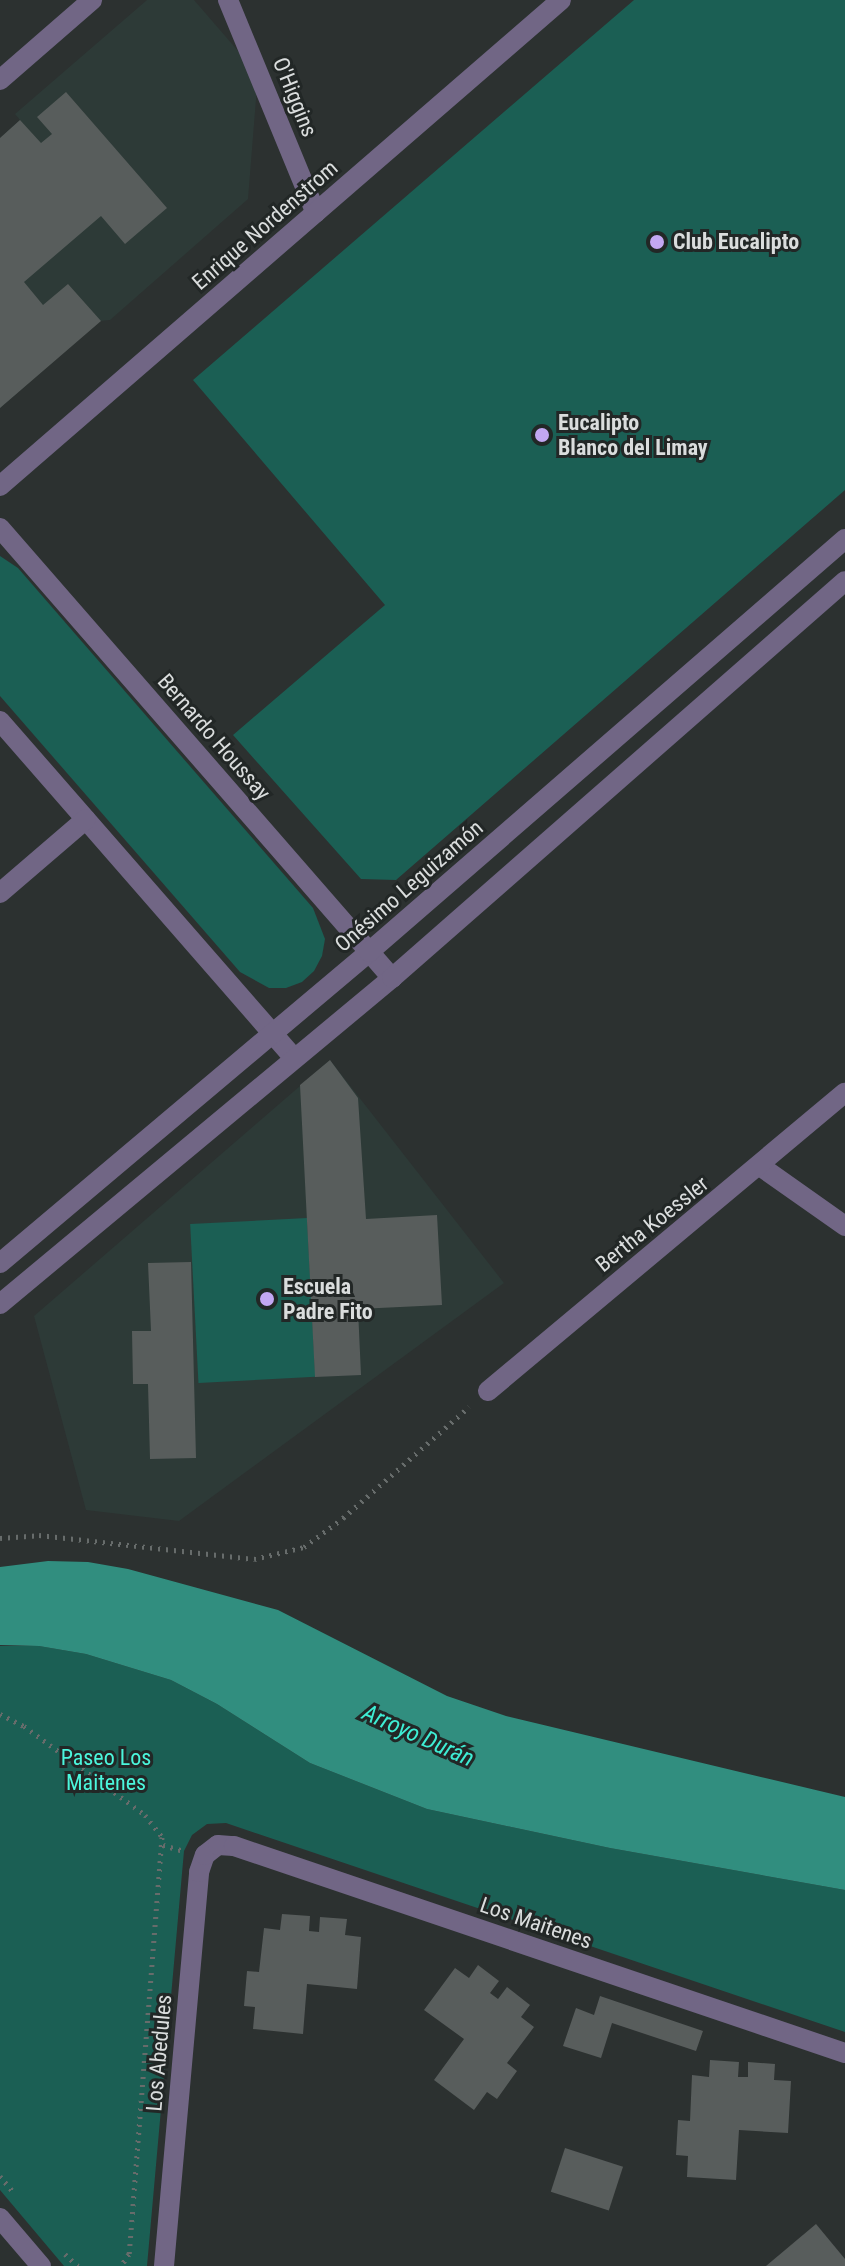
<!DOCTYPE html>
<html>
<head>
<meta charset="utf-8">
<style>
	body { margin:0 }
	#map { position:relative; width:845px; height:2266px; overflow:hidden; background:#2c3130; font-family:"Roboto Condensed",sans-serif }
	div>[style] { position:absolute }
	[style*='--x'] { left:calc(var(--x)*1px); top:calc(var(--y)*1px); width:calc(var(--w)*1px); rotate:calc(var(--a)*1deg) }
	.built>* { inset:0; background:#2d3a37 }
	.green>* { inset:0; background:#1b5f54; transform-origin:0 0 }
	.water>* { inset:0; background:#318e7f }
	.building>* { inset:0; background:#585d5c; transform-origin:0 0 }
	.path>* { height:5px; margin-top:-2.5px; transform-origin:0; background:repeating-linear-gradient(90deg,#676c6b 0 2px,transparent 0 8px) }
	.minor>* { height:20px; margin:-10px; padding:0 10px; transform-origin:10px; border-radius:10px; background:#716685 }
	.dots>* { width:22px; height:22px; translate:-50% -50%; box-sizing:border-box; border:4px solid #222726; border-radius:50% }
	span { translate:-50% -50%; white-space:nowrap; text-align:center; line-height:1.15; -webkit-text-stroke:6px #222726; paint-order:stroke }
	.street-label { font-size:22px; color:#dadddd }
	.poi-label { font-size:22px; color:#dadddd; font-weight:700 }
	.left { translate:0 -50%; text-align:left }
	.park-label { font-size:22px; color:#4bf6dc }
	.water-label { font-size:24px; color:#3eedd4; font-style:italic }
</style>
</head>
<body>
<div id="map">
	<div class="built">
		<i style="clip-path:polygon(147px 0,194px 0,258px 74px,248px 199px,110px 320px,100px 321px,0 408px,0 138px,20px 120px,15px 114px)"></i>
		<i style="clip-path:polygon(330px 1060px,504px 1283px,179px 1521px,86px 1510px,34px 1316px)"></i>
	</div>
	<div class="green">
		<i style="clip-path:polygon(634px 0,845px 0,845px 490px,396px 880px,361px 879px,233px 735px,385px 605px,193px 380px)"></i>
		<i style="clip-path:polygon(0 556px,18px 568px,313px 908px,325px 939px,322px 956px,314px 971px,302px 982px,286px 988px,269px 988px,240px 972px,0 696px)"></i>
		<i style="left:307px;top:1218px;width:159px;height:117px;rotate:87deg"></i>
		<i style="clip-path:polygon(0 1646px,39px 1646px,86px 1654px,171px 1680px,217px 1704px,310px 1763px,427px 1809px,610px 1848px,845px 1890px,845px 2032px,226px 1823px,207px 1824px,192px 1835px,184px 1851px,147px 2266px,64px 2266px,0 2190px)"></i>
	</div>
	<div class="water">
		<i style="clip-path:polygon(48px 1561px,88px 1562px,128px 1569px,278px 1610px,447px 1696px,506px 1716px,845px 1797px,845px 1890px,610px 1848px,427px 1809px,310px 1763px,217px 1704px,171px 1680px,86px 1654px,39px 1646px,0 1645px,0 1567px)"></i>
	</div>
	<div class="building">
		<i style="clip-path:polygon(66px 92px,167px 208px,125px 244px,101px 216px,24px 282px,43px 305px,68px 284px,101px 321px,0 408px,0 138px,20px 120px,41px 143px,52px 134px,37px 117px)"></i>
		<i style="clip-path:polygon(330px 1060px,358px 1098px,366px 1219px,437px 1215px,442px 1305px,358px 1309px,361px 1375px,315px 1377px,300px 1085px)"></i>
		<i style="clip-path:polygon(191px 1262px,196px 1458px,150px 1459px,148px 1384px,133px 1384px,132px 1331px,151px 1331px,148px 1263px)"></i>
		<i style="clip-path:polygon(282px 1914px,310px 1916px,309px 1931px,319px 1932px,320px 1917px,347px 1919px,345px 1935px,361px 1937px,357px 1989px,307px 1984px,303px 2034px,253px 2029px,255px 2007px,244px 2006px,247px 1971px,259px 1972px,264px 1928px,280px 1930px)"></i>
		<i style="clip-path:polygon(478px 1965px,499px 1981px,490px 1993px,498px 1999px,507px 1987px,530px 2005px,521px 2017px,534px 2027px,507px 2063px,517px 2071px,497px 2099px,487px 2092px,474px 2110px,434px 2080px,464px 2039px,424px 2010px,455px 1968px,469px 1978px)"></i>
		<i style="clip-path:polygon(600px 1996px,703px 2031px,696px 2051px,612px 2023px,601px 2058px,563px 2046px,576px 2008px,594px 2015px)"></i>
		<i style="clip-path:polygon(710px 2060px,739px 2062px,738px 2077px,748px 2077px,748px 2062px,775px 2064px,774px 2080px,791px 2081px,788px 2133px,739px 2130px,736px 2180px,687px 2177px,688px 2156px,676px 2155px,678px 2120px,690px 2121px,692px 2075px,709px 2077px)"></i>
		<i style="left:565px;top:2148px;width:61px;height:46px;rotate:18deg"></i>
		<i style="clip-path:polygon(816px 2224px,845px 2259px,845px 2266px,766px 2266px)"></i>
	</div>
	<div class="path">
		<i style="--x:0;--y:1538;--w:39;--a:-4"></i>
		<i style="--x:39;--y:1535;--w:216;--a:6.4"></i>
		<i style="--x:254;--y:1559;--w:51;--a:-13.5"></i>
		<i style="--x:304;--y:1547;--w:49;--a:-36.6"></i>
		<i style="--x:343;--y:1518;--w:168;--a:-41.4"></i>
		<i style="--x:0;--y:1714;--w:27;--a:27"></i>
		<i style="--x:24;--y:1726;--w:150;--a:36.3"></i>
		<i style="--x:145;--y:1815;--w:28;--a:52"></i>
		<i style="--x:162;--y:1837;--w:418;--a:94.5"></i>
		<i style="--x:129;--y:2254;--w:14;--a:124"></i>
		<i style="--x:163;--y:1845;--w:19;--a:16"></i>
		<i style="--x:0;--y:2176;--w:23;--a:50"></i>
		<i style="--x:65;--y:2254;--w:18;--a:43"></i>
	</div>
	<div class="minor">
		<i style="--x:228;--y:0;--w:230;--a:67.6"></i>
		<i style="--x:0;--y:80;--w:122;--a:-41"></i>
		<i style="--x:0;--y:486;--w:742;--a:-40.9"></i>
		<i style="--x:0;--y:528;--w:597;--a:48.94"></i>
		<i style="--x:0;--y:721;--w:447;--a:48.9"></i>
		<i style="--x:0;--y:893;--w:113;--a:-40.7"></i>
		<i style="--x:760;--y:1166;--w:104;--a:35.2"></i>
		<i style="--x:0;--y:1263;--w:483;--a:-40.1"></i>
		<i style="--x:369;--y:952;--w:630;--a:-40.95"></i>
		<i style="--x:0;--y:1304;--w:510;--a:-39.75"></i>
		<i style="--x:392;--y:978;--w:602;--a:-41.23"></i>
		<i style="--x:488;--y:1391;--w:465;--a:-39.9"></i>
		<i style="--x:0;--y:2218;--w:63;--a:49.5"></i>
		<i style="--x:164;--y:2266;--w:396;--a:-84.9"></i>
		<i style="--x:199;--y:1872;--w:18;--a:-71"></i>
		<i style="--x:205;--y:1855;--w:16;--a:-38"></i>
		<i style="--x:218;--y:1845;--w:16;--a:4"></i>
		<i style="--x:234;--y:1846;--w:645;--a:18.72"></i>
	</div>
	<div class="dots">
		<i style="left:657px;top:242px;background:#c3a7f2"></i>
		<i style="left:542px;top:435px;background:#c3a7f2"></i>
		<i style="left:267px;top:1299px;background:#c3a7f2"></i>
	</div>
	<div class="street-label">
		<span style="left:295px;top:97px;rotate:68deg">O'Higgins</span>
		<span style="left:265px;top:225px;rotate:-41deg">Enrique Nordenstrom</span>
		<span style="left:214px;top:737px;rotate:49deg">Bernardo Houssay</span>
		<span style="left:409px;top:886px;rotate:-41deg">Onésimo Leguizamón</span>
		<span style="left:652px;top:1224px;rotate:-39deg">Bertha Koessler</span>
		<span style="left:536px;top:1923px;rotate:19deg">Los Maitenes</span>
		<span style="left:159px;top:2053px;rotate:-85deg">Los Abedules</span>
	</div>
	<div class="poi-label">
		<span class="left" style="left:673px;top:242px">Club Eucalipto</span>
		<span class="left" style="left:558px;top:435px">Eucalipto<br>Blanco del Limay</span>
		<span class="left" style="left:283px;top:1299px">Escuela<br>Padre Fito</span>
	</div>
	<div class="park-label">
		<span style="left:106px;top:1770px">Paseo Los<br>Maitenes</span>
	</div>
	<div class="water-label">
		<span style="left:418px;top:1736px;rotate:24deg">Arroyo Durán</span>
	</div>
</div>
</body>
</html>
